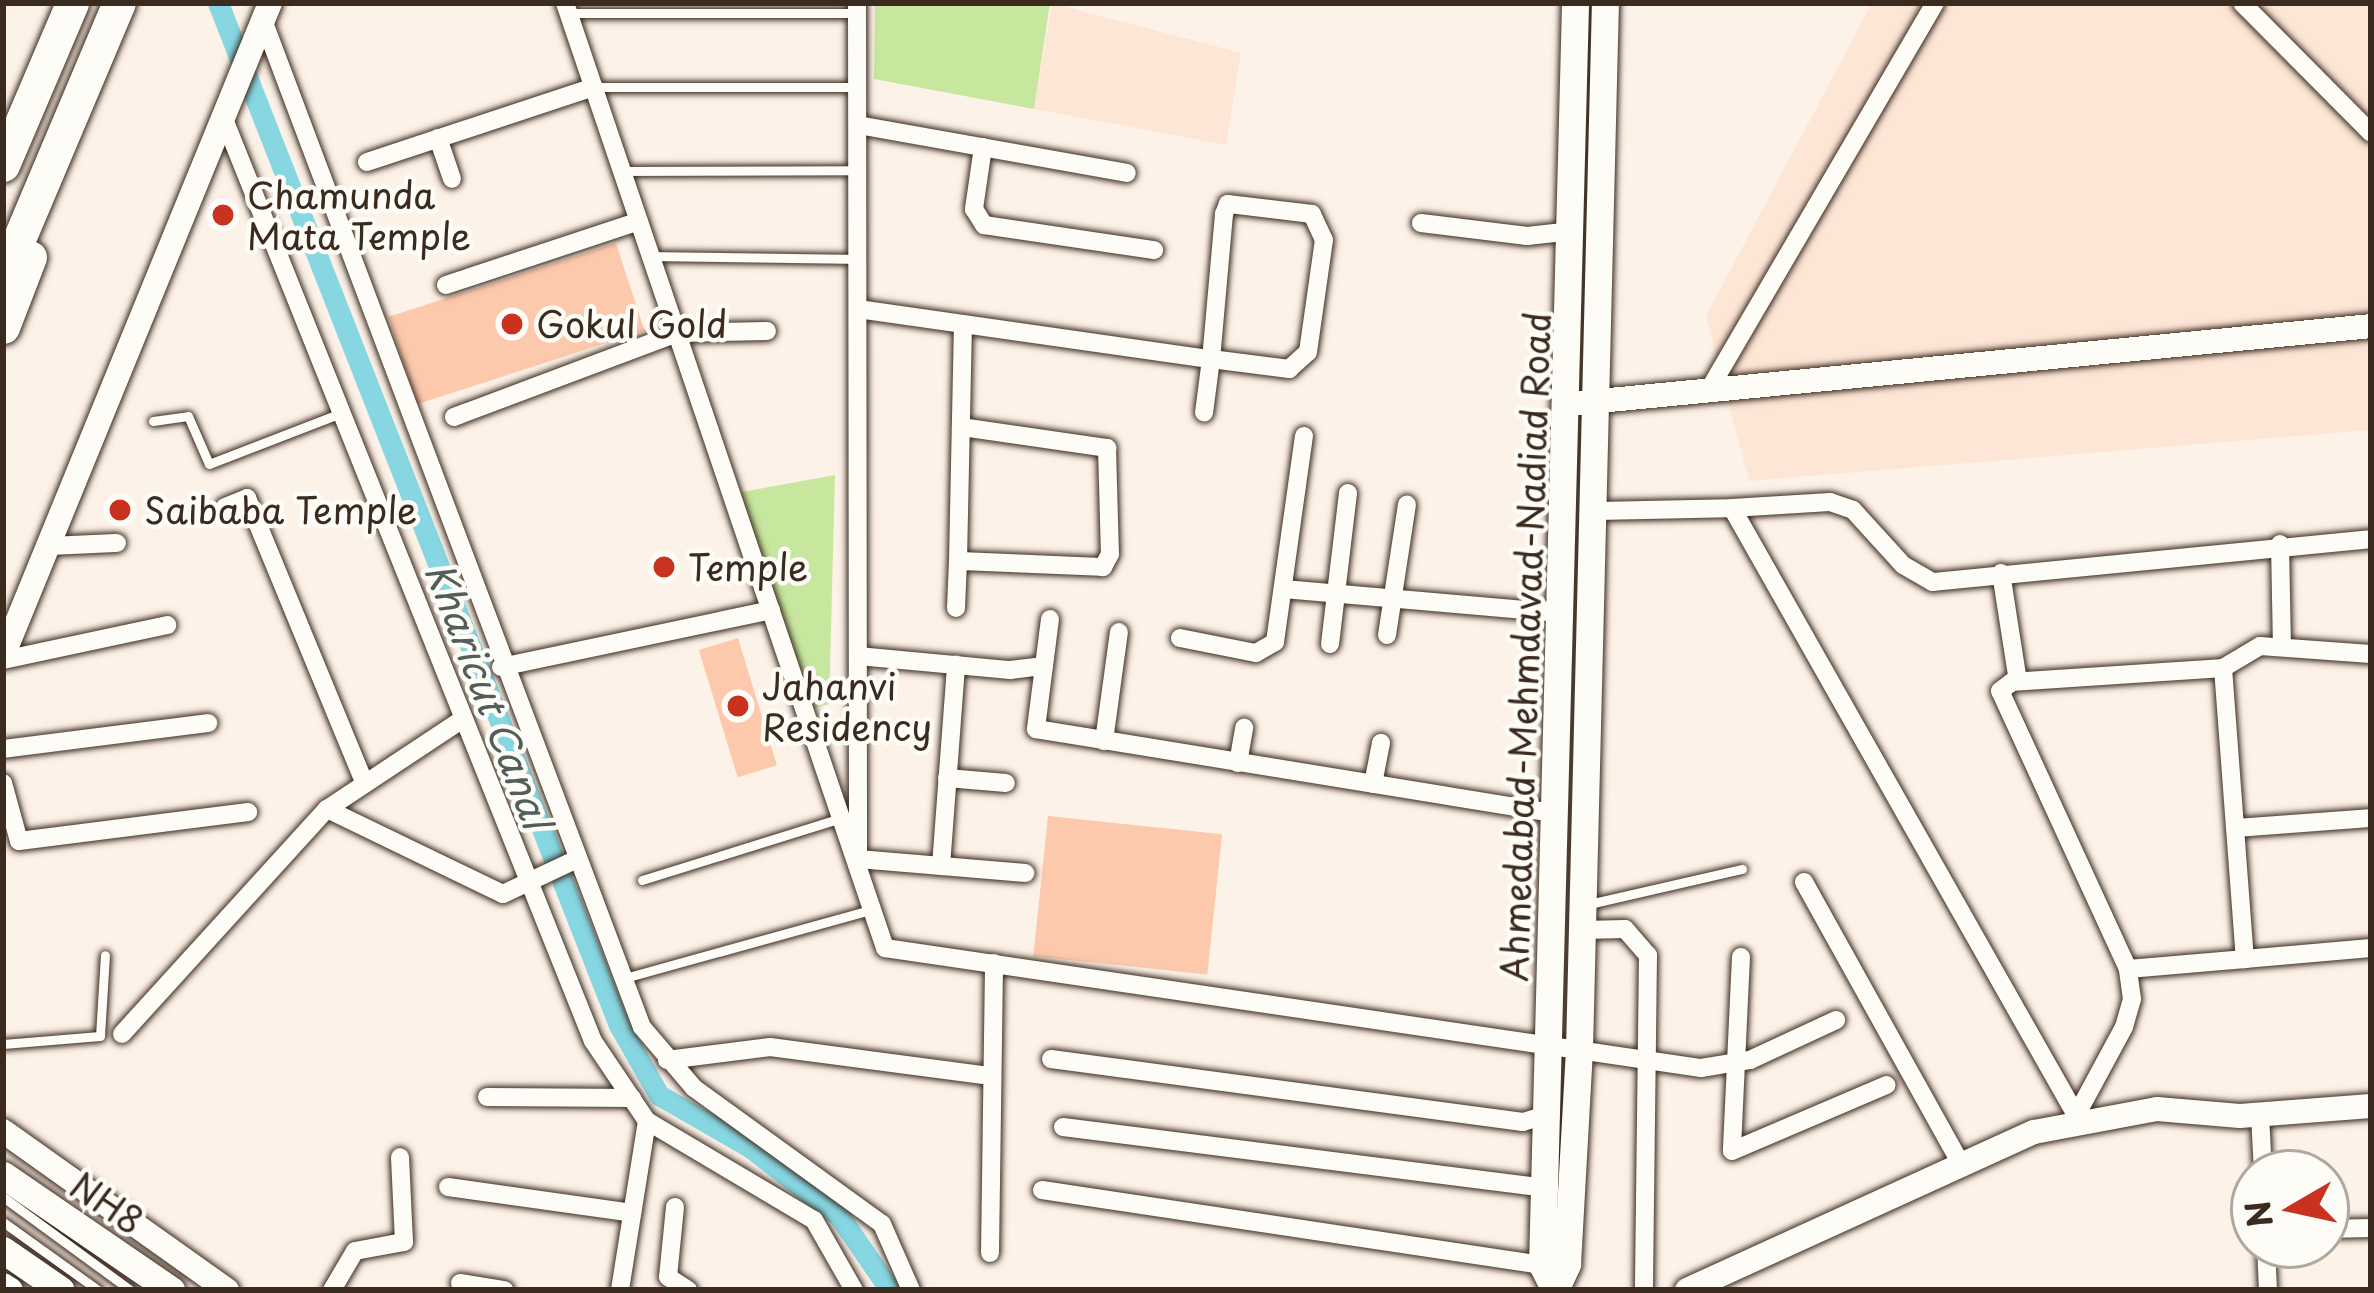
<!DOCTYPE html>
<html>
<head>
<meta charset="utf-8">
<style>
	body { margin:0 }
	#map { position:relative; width:2374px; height:1293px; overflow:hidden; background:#fdf2e8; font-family:"Playpen Sans",sans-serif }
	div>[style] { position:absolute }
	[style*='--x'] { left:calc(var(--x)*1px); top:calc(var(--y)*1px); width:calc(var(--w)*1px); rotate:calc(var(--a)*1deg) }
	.built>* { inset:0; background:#fde6d6 }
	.green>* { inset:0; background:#c7e69e }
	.canal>* { height:21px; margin:-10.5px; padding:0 10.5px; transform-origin:10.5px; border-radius:10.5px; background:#87d7e3 }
	.building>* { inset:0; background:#fcc9ac; transform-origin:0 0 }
	.roads { filter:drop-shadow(0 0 3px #3b2a1e) drop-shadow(0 0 3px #3b2a1e) }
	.lane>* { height:9px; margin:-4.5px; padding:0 4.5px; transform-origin:4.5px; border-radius:4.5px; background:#fdfcf7 }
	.street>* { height:18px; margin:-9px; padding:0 9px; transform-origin:9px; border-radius:9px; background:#fdfcf7 }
	.secondary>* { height:24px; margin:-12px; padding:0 12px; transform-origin:12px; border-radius:12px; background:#fdfcf7 }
	.primary>* { height:27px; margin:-13.5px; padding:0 13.5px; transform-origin:13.5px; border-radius:13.5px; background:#fdfcf7 }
	.highway>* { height:33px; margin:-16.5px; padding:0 16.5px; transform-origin:16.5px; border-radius:16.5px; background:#fdfcf7 }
	.dots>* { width:33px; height:33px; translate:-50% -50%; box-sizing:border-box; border:6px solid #fdfcf7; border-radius:50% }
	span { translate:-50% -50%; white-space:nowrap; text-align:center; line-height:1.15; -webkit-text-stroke:9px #fdfcf7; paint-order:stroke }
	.poi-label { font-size:36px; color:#3b2a1e }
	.left { translate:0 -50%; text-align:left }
	.street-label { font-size:36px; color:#3b2a1e }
	.water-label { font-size:39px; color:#525e59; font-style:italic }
	.frame { position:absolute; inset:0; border:6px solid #3b2a1e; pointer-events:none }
	.north { position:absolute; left:2230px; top:1149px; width:120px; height:120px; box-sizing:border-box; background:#fdfcf7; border:3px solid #afa8a0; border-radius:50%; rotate:261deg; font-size:33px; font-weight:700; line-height:48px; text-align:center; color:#3b2a1e }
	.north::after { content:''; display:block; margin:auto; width:42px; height:54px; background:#c8321e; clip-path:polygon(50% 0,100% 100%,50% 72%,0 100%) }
</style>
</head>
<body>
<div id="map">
	<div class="built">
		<i style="clip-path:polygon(1052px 3px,1241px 53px,1226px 145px,1034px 109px)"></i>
		<i style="clip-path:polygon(1872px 3px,2371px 3px,2371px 430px,1749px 481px,1706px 316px)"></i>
	</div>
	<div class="green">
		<i style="clip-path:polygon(875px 3px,1050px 3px,1034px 109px,874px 79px)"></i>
		<i style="clip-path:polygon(835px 475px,829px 704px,805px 711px,731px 494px)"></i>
	</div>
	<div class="canal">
		<i style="--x:218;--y:3;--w:1098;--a:68.58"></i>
		<i style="--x:619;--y:1025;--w:81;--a:60.3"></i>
		<i style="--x:659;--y:1095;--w:106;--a:29.9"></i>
		<i style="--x:751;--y:1148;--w:113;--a:37.8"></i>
		<i style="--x:840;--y:1217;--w:88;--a:55.6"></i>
	</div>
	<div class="building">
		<i style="left:616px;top:243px;width:92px;height:239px;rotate:72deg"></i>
		<i style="left:738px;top:638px;width:133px;height:41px;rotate:73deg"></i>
		<i style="left:1048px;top:816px;width:175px;height:141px;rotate:6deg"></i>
	</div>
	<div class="roads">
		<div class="lane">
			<i style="--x:569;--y:13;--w:288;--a:0"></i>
			<i style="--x:594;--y:87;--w:263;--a:0"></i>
			<i style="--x:623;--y:171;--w:235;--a:-0.2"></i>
			<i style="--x:653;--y:256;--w:205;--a:0.8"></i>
			<i style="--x:153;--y:421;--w:35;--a:-8"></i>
			<i style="--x:188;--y:416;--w:52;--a:66.4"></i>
			<i style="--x:209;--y:464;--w:145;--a:-21.1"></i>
			<i style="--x:642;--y:880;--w:208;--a:-17.3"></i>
			<i style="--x:1589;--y:904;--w:157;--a:-12.9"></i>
			<i style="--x:621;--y:979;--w:258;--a:-15.5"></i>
			<i style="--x:3;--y:1044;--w:97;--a:-4.7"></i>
			<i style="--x:100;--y:1036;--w:81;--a:-86.5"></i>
			<i style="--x:3;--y:1197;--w:157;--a:36.2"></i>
			<i style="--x:3;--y:1222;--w:117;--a:35.6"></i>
		</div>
		<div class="street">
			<i style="--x:565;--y:3;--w:998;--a:71.29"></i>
			<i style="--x:885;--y:948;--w:825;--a:8.37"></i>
			<i style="--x:1701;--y:1068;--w:50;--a:-9.3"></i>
			<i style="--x:1750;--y:1060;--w:95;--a:-24.9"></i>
			<i style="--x:857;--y:3;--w:847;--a:89.93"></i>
			<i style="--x:2242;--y:3;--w:183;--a:45.2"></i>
			<i style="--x:263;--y:20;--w:1076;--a:69.38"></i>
			<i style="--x:642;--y:1027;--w:80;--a:49.6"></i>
			<i style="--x:694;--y:1088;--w:232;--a:35.9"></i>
			<i style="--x:882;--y:1224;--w:72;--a:66.3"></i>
			<i style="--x:222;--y:114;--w:998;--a:68.19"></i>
			<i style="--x:593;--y:1041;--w:97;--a:56"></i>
			<i style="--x:647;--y:1121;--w:171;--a:99.1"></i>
			<i style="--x:858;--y:125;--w:273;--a:10.1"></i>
			<i style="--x:438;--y:138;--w:43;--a:71.1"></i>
			<i style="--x:983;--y:147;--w:63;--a:98.3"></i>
			<i style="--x:974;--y:209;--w:19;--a:58"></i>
			<i style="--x:984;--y:225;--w:172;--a:8.4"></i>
			<i style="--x:367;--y:162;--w:239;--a:-18.3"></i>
			<i style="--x:1421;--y:223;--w:107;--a:7"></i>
			<i style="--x:1527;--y:236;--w:46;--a:-6.2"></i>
			<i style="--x:446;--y:285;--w:203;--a:-18.3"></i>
			<i style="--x:858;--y:309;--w:357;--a:8.1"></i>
			<i style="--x:1211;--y:359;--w:79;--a:7.3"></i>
			<i style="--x:1289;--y:369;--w:25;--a:-42"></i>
			<i style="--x:1308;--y:352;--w:113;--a:-81.9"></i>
			<i style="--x:1324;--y:240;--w:29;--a:-115"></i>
			<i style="--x:1312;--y:214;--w:85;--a:-173.2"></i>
			<i style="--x:1228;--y:204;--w:11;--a:112"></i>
			<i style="--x:1224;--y:214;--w:146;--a:95.1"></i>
			<i style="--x:1211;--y:359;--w:54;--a:97.4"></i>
			<i style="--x:1710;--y:388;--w:446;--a:-59.7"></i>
			<i style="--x:454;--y:417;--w:239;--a:-20.6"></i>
			<i style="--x:678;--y:333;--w:89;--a:-1.3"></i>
			<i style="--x:961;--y:427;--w:148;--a:8.2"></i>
			<i style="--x:1107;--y:448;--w:106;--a:88.4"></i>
			<i style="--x:1110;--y:554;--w:15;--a:118"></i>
			<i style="--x:1103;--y:567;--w:145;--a:-177.6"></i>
			<i style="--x:958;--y:561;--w:237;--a:-88.8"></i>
			<i style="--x:225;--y:507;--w:24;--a:-22"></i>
			<i style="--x:247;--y:498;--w:309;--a:67.6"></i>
			<i style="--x:1732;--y:508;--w:98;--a:-3.5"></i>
			<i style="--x:1830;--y:502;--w:24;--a:19"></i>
			<i style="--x:1853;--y:510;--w:74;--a:47.7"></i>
			<i style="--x:1903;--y:565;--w:34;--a:30"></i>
			<i style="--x:1933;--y:582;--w:440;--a:-5.6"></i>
			<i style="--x:1594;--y:511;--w:138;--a:-1.2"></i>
			<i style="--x:1732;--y:508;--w:698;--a:60.46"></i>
			<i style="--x:2280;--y:544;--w:102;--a:88.9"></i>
			<i style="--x:48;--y:546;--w:69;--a:-2.5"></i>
			<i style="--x:2001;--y:573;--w:109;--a:81.1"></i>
			<i style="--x:1284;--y:589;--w:276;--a:5"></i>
			<i style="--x:956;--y:608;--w:47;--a:-87.6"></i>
			<i style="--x:1050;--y:619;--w:111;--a:97.3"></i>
			<i style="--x:1036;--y:729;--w:524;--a:9.23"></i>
			<i style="--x:1387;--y:635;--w:132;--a:-81.3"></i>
			<i style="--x:1180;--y:638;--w:77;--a:11.2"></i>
			<i style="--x:1256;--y:653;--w:22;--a:-30"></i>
			<i style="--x:1275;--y:642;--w:208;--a:-82"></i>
			<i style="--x:1330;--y:644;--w:152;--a:-83.2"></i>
			<i style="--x:858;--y:656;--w:153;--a:5.3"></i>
			<i style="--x:1010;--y:670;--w:34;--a:-7"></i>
			<i style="--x:3;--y:660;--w:168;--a:-12"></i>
			<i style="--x:501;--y:667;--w:276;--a:-11.9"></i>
			<i style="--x:2223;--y:668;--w:43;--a:-30.7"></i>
			<i style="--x:2260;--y:646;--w:111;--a:4.1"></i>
			<i style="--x:1104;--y:741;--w:110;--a:-82.2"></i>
			<i style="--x:3;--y:749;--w:207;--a:-7.2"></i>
			<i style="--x:1238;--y:763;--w:36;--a:-80"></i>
			<i style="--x:947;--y:778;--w:59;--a:4.8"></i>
			<i style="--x:3;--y:783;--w:60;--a:74.6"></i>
			<i style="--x:19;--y:841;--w:231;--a:-7.2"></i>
			<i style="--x:1373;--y:784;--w:42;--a:-79"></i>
			<i style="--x:327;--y:809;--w:195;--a:25.8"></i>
			<i style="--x:503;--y:894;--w:77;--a:-25.2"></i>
			<i style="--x:2235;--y:828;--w:136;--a:-4.2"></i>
			<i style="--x:858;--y:859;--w:168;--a:4.8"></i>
			<i style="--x:941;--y:866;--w:202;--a:-85.7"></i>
			<i style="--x:1804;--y:882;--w:325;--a:60.9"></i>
			<i style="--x:1582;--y:930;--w:43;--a:-1.3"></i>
			<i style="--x:1625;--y:929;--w:35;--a:49"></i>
			<i style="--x:1648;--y:955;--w:335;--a:90.7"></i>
			<i style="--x:1741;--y:957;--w:194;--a:92.7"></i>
			<i style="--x:1732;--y:1151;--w:168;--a:-23.1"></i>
			<i style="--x:2245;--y:959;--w:126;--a:-5"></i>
			<i style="--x:122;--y:1034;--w:304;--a:-47.7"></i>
			<i style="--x:327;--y:809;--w:163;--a:-33.5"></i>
			<i style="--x:1051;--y:1059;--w:476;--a:7.6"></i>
			<i style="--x:1523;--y:1122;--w:24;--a:-17"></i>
			<i style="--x:667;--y:1060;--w:104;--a:-7.2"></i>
			<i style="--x:770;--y:1047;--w:221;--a:7.5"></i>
			<i style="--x:487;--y:1097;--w:145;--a:0.4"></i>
			<i style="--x:2260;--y:1115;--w:58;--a:87"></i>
			<i style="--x:647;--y:1121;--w:194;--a:30.7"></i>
			<i style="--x:814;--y:1220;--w:81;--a:60.3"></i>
			<i style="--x:2071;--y:1125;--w:111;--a:-61.6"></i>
			<i style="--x:2124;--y:1027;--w:29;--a:-74"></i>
			<i style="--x:2132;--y:999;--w:30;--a:-98"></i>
			<i style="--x:2128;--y:969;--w:306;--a:-114.7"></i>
			<i style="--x:2000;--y:691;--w:15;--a:-37"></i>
			<i style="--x:2012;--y:682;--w:211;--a:-3.8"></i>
			<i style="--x:2223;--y:668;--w:292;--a:85.7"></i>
			<i style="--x:2245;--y:959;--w:117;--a:175.1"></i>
			<i style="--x:1063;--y:1127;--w:485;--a:7.2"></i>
			<i style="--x:448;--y:1187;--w:186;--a:8"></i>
			<i style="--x:1042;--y:1190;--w:506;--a:8.53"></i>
			<i style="--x:675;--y:1207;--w:70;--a:95.7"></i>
			<i style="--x:668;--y:1277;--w:24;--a:33"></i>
			<i style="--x:2326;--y:1229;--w:45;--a:-1.3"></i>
			<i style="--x:2266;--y:1245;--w:45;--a:87.5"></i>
			<i style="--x:990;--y:1253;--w:290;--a:-89.2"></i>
			<i style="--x:460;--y:1283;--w:45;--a:9"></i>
			<i style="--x:332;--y:1290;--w:45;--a:-59.5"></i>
			<i style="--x:355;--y:1251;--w:50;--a:-10.4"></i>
			<i style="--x:404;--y:1242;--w:85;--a:-92.7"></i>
		</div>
		<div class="secondary">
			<i style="--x:1579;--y:403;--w:796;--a:-5.55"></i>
			<i style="--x:3;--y:656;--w:705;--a:-67.76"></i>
			<i style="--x:3;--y:1131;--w:275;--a:35.4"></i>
			<i style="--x:3;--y:1285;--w:9;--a:32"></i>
			<i style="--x:1687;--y:1290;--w:381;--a:-24.5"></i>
			<i style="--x:2034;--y:1132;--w:125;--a:-10.6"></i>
			<i style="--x:2157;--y:1109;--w:83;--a:4.8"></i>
			<i style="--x:2240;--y:1116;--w:131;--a:-4.4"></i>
		</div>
		<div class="primary">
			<i style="--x:3;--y:1175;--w:204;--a:34.4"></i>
			<i style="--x:3;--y:1250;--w:70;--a:34.6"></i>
			<i style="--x:1555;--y:1290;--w:28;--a:-117"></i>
			<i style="--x:1542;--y:1265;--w:1262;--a:-88.5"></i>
			<i style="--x:1555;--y:1290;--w:29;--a:-65"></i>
			<i style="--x:1567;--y:1264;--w:215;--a:-86.8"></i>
			<i style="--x:1579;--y:1049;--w:1046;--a:-88.58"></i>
		</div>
		<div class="highway">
			<i style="--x:3;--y:165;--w:176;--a:-66.9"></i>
			<i style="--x:3;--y:277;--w:298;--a:-67.1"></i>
			<i style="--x:3;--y:327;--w:75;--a:-68.9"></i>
		</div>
	</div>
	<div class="dots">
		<i style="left:223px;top:215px;background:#c8321e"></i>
		<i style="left:512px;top:324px;background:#c8321e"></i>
		<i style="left:120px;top:510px;background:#c8321e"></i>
		<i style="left:664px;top:567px;background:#c8321e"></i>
		<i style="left:738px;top:706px;background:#c8321e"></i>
	</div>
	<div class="poi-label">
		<span class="left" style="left:247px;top:215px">Chamunda<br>Mata Temple</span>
		<span class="left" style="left:536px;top:324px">Gokul Gold</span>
		<span class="left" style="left:144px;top:510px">Saibaba Temple</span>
		<span class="left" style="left:688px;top:567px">Temple</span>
		<span class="left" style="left:762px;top:706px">Jahanvi<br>Residency</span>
	</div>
	<div class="street-label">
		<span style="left:1525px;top:647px;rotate:-88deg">Ahmedabad-Mehmdavad-Nadiad Road</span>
		<span style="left:107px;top:1203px;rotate:34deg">NH8</span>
	</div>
	<div class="water-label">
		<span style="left:489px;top:695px;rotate:69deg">Kharicut Canal</span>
	</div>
	<div class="frame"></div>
	<div class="north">N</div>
</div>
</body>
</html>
